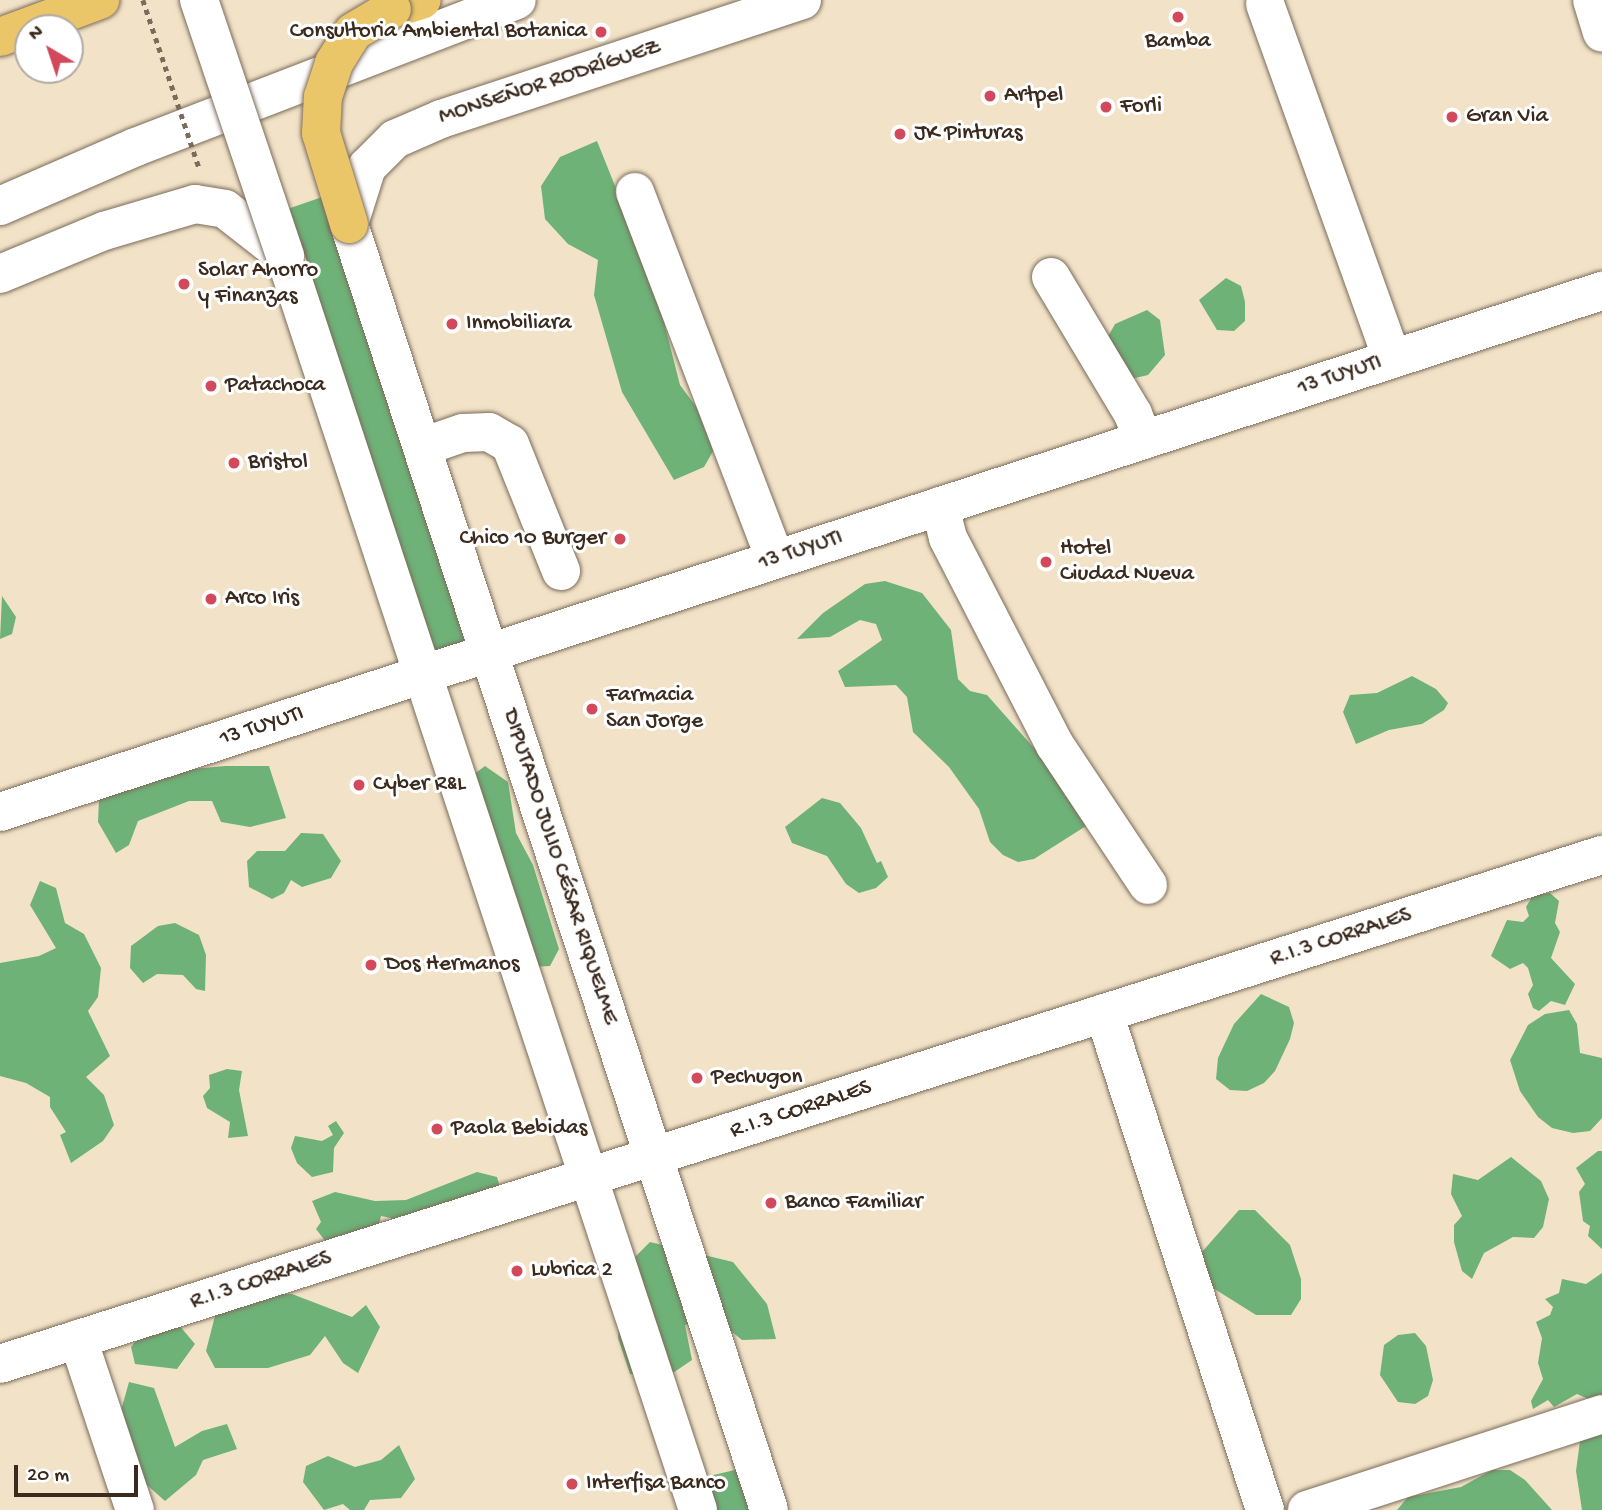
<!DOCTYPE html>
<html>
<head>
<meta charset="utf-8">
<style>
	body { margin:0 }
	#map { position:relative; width:1602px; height:1510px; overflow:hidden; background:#f2e3c8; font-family:"Gochi Hand",sans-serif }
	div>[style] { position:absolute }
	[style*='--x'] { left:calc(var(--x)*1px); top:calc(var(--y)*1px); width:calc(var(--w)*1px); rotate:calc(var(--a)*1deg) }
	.forest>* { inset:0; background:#6eb278; transform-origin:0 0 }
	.roads { filter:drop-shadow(0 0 2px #7b6b5a) drop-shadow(0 0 2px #7b6b5a) }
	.minor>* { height:38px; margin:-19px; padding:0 19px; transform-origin:19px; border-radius:19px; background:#fff }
	.highway>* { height:38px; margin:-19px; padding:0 19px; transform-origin:19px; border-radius:19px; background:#eac669 }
	.path-bridge>* { height:4.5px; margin-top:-2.25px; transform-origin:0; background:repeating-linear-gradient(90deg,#7b6b5a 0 5px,transparent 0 10px) }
	.bridges { filter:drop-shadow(0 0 2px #7b6b5a) drop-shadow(0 0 2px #7b6b5a) }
	.minor-bridge>* { height:38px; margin:-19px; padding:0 19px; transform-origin:19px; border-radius:19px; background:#fff }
	.highway-bridge>* { height:38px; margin:-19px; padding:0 19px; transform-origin:19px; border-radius:19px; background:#eac669 }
	.dots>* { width:19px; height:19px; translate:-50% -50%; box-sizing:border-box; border:4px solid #fff; border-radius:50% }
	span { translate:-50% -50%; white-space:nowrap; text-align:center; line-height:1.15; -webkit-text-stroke:6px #fff; paint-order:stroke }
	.poi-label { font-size:23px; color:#3b2a1e }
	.right { translate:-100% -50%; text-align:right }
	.left { translate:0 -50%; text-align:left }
	.street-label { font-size:23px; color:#3b2a1e }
	.north { position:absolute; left:14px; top:14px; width:70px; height:70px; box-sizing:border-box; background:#fff; border:2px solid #b1aaa5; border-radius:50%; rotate:321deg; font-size:19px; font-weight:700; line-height:28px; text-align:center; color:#3b2a1e }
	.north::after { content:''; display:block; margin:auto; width:24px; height:32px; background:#d1495b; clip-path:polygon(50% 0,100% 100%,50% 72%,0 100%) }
	.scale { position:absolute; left:14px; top:1465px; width:124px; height:32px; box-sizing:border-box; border:4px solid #3b2a1e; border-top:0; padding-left:9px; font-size:21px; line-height:24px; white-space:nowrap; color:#3b2a1e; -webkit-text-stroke:5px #fff; paint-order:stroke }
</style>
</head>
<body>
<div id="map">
	<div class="forest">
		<i style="clip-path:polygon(597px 141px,654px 283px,680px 385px,720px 439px,704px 467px,674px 480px,622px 392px,594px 295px,598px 260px,568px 244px,545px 219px,541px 186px,560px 157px)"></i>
		<i style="left:325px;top:196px;width:477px;height:48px;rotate:71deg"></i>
		<i style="clip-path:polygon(1226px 278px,1241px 286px,1245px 302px,1245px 321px,1234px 331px,1217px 330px,1199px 300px)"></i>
		<i style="clip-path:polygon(1147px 310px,1160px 320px,1165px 355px,1148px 375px,1131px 379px,1106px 340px,1115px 324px)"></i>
		<i style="clip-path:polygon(885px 581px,922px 593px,951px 630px,958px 679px,970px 691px,987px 695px,1097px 819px,1034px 859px,1018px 862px,1003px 855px,990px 842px,979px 809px,949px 767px,913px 732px,907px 697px,896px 685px,845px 687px,838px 671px,882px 640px,876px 624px,860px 620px,830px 637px,797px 639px,823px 613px,865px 584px)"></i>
		<i style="clip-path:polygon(2px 596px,16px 617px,12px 634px,0 639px)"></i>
		<i style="clip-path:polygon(1412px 676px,1436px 689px,1448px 703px,1444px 710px,1422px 724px,1389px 730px,1356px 744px,1343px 712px,1350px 695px,1377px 693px)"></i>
		<i style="clip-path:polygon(225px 766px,269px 766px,286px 818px,250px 827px,221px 822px,212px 801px,189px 801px,138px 821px,129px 845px,116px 853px,98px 822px,99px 799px,192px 769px)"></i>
		<i style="clip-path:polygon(485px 766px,508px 782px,516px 833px,533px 865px,559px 949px,550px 966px,532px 967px,470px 777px)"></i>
		<i style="clip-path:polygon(822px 798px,840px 803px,861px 828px,877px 863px,881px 861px,888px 877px,876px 888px,859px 893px,846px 884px,827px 856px,792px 843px,785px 827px)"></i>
		<i style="clip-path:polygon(301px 833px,323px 834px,341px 861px,331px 878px,302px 887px,291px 880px,284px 893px,272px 899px,249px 887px,247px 861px,257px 851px,285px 851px)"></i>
		<i style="clip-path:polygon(40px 881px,56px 888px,65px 923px,84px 934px,101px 968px,98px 997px,88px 1011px,110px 1056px,86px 1077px,104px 1095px,114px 1125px,103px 1141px,71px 1163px,60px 1135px,66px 1132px,50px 1107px,50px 1097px,26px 1083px,0 1076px,0 963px,39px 956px,56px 948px,30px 905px)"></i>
		<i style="clip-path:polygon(1550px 893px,1559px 901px,1555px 923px,1560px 932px,1551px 958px,1575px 984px,1565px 1005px,1551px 1001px,1539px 1011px,1533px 1008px,1528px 994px,1533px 985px,1528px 968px,1523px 963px,1510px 969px,1491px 956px,1507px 920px,1523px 922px,1529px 916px,1526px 907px,1533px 895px)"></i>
		<i style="clip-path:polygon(175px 923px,199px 935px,206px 955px,205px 991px,196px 989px,183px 975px,157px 974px,143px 983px,130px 968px,131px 946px,158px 926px)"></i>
		<i style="clip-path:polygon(1261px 994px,1289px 1007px,1294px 1023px,1290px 1039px,1275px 1071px,1264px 1083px,1247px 1091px,1230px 1090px,1216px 1079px,1218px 1058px,1234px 1024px)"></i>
		<i style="clip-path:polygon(1569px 1010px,1577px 1024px,1580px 1053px,1602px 1058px,1602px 1118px,1590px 1131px,1573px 1133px,1552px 1128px,1538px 1117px,1520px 1091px,1510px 1060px,1528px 1025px,1545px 1014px)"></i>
		<i style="clip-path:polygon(227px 1069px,242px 1071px,239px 1090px,248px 1136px,228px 1138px,230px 1122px,207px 1108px,203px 1096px,210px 1088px,209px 1075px)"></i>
		<i style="clip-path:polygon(336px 1121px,344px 1133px,334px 1148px,333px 1172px,312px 1177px,297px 1163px,291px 1148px,295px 1136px,322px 1141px,333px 1135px,328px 1126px)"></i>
		<i style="clip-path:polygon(1598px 1151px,1602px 1151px,1602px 1249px,1588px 1236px,1590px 1226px,1583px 1221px,1579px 1192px,1585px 1184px,1576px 1168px)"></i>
		<i style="clip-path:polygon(1511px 1157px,1541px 1181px,1549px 1199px,1543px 1227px,1534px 1238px,1513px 1237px,1484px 1253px,1472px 1279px,1462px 1271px,1454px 1242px,1454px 1225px,1462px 1216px,1451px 1194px,1453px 1174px,1478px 1180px)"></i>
		<i style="clip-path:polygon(477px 1172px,497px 1177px,501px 1191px,399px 1237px,391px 1218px,381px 1216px,374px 1246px,329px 1246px,316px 1229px,321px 1222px,312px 1201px,335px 1192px,375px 1201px,406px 1200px)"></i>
		<i style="clip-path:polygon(1239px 1210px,1255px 1210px,1290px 1245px,1301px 1279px,1301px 1299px,1291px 1315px,1256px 1315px,1213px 1288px,1201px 1253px)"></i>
		<i style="clip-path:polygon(650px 1242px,733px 1262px,767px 1304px,776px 1339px,742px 1340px,716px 1319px,685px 1325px,692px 1360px,664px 1379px,630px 1374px,618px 1338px,624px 1268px)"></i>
		<i style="clip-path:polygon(1602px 1273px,1602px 1405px,1577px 1394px,1554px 1407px,1548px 1400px,1533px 1409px,1531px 1401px,1543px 1379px,1538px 1363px,1542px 1338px,1536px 1322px,1550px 1315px,1553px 1307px,1545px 1299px,1559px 1293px,1562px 1279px,1586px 1284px)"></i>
		<i style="clip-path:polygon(292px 1294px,352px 1317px,366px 1305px,380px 1327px,358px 1373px,343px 1363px,325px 1336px,310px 1355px,268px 1368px,215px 1368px,206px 1351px,216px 1312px,258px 1295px)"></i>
		<i style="clip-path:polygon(178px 1324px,195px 1344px,177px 1369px,135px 1364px,131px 1347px,147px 1327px)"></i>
		<i style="clip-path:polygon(1415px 1333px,1426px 1346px,1433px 1380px,1428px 1396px,1415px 1404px,1398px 1402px,1380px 1375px,1384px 1345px,1398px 1335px)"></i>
		<i style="clip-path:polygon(129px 1382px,154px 1388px,175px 1447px,202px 1431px,227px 1424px,237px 1449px,203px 1460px,196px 1475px,165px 1501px,130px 1470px,120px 1414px)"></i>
		<i style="clip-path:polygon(1602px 1419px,1602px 1510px,1582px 1510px,1576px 1471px,1580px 1441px)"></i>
		<i style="clip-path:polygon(399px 1445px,415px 1479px,401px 1498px,370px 1500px,364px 1510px,350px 1510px,343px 1504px,324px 1510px,303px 1482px,306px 1466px,328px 1456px,355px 1467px,381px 1460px)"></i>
		<i style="clip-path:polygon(739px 1469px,755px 1510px,693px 1510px,705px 1477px)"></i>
		<i style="clip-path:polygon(1492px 1470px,1510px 1470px,1525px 1480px,1552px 1510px,1397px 1510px,1408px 1497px,1461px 1487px)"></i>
	</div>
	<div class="roads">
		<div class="minor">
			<i style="--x:1592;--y:0;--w:34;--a:73"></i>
			<i style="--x:1265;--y:4;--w:377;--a:70.3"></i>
			<i style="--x:635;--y:192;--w:393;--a:69.1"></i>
			<i style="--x:0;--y:206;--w:148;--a:-23.5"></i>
			<i style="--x:136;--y:147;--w:408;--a:-21.1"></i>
			<i style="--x:0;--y:274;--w:113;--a:-22.5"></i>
			<i style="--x:104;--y:231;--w:95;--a:-16.5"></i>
			<i style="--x:195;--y:204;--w:30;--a:9"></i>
			<i style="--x:225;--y:209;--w:76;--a:38.1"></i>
			<i style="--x:285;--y:256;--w:1320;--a:71.77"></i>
			<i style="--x:1051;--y:277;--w:160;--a:59.1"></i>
			<i style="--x:1133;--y:414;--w:28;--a:69"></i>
			<i style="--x:422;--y:447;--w:43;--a:-18.9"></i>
			<i style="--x:463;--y:433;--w:26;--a:-2"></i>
			<i style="--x:489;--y:432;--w:24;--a:30"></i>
			<i style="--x:510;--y:444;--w:137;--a:68.1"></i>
			<i style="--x:940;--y:506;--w:33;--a:76"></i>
			<i style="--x:948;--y:538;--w:233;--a:62.7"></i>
			<i style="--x:1055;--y:745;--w:168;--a:56.4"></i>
			<i style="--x:0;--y:812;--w:1685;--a:-18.02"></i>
			<i style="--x:1104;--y:1013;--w:522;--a:72.05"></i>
			<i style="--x:78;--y:1339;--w:180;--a:71.6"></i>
			<i style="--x:0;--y:1364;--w:1681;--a:-17.63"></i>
			<i style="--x:769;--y:1510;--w:1353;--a:-108.09"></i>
			<i style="--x:349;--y:224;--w:60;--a:-72.5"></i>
			<i style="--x:367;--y:167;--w:40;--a:-45"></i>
			<i style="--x:395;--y:139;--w:50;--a:-23.5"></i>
			<i style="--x:441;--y:119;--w:380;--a:-18.2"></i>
			<i style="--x:1307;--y:1510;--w:310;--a:-18"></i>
		</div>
		<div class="highway">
			<i style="--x:392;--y:9;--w:31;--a:-17"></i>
			<i style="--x:0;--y:37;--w:107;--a:-20.3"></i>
		</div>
	</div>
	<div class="path-bridge">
		<i style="--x:143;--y:0;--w:176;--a:71.5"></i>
	</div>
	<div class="bridges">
		<div class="minor-bridge">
			<i style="--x:199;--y:0;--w:270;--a:71.4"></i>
		</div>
		<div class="highway-bridge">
			<i style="--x:349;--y:224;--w:95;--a:-107.1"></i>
			<i style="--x:321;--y:133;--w:36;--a:-87"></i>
			<i style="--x:323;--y:97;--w:36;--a:-72"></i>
			<i style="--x:334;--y:63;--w:36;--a:-58"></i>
			<i style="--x:353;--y:32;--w:45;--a:-30.5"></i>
		</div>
	</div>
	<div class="dots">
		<i style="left:1178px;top:17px;background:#d1495b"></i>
		<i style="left:601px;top:32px;background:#d1495b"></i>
		<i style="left:990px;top:96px;background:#d1495b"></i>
		<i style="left:1106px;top:107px;background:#d1495b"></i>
		<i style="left:1452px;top:117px;background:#d1495b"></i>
		<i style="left:900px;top:134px;background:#d1495b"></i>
		<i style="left:184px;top:284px;background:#d1495b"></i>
		<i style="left:452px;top:324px;background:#d1495b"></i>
		<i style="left:211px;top:386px;background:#d1495b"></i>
		<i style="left:234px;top:463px;background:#d1495b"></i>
		<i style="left:620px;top:539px;background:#d1495b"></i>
		<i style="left:1046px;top:562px;background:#d1495b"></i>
		<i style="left:211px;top:599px;background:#d1495b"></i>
		<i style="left:592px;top:709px;background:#d1495b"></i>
		<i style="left:359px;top:785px;background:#d1495b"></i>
		<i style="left:371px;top:965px;background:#d1495b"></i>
		<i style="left:697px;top:1078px;background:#d1495b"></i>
		<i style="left:437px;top:1129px;background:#d1495b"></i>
		<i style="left:771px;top:1203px;background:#d1495b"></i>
		<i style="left:517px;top:1271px;background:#d1495b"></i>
		<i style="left:572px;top:1484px;background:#d1495b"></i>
	</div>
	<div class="poi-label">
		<span class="right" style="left:587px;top:32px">Consultoria Ambiental Botanica</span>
		<span style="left:1178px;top:42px">Bamba</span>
		<span class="left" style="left:1004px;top:96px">Artpel</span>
		<span class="left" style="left:1120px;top:107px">Forli</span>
		<span class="left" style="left:1466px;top:117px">Gran Via</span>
		<span class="left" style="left:914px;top:134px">JK Pinturas</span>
		<span class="left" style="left:198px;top:284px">Solar Ahorro<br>y Finanzas</span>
		<span class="left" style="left:466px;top:324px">Inmobiliara</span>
		<span class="left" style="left:225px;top:386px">Patachoca</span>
		<span class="left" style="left:248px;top:463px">Bristol</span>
		<span class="right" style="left:606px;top:539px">Chico 10 Burger</span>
		<span class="left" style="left:1060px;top:562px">Hotel<br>Ciudad Nueva</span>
		<span class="left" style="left:225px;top:599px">Arco Iris</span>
		<span class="left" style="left:606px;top:709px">Farmacia<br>San Jorge</span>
		<span class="left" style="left:373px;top:785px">Cyber R&amp;L</span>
		<span class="left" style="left:385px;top:965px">Dos Hermanos</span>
		<span class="left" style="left:711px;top:1078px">Pechugon</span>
		<span class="left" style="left:451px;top:1129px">Paola Bebidas</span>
		<span class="left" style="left:785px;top:1203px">Banco Familiar</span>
		<span class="left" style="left:531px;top:1271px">Lubrica 2</span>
		<span class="left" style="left:586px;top:1484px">Interfisa Banco</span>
	</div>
	<div class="street-label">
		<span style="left:550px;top:83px;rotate:-18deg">MONSEÑOR RODRÍGUEZ</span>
		<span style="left:1340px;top:376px;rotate:-18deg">13 TUYUTI</span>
		<span style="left:801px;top:551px;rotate:-18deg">13 TUYUTI</span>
		<span style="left:262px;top:727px;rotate:-18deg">13 TUYUTI</span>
		<span style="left:559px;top:867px;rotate:72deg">DIPUTADO JULIO CÉSAR RIQUELME</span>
		<span style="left:1341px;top:938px;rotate:-18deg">R.I.3 CORRALES</span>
		<span style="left:801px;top:1110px;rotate:-18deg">R.I.3 CORRALES</span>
		<span style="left:261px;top:1281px;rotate:-18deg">R.I.3 CORRALES</span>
	</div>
	<div class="north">N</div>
	<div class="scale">20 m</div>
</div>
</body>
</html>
